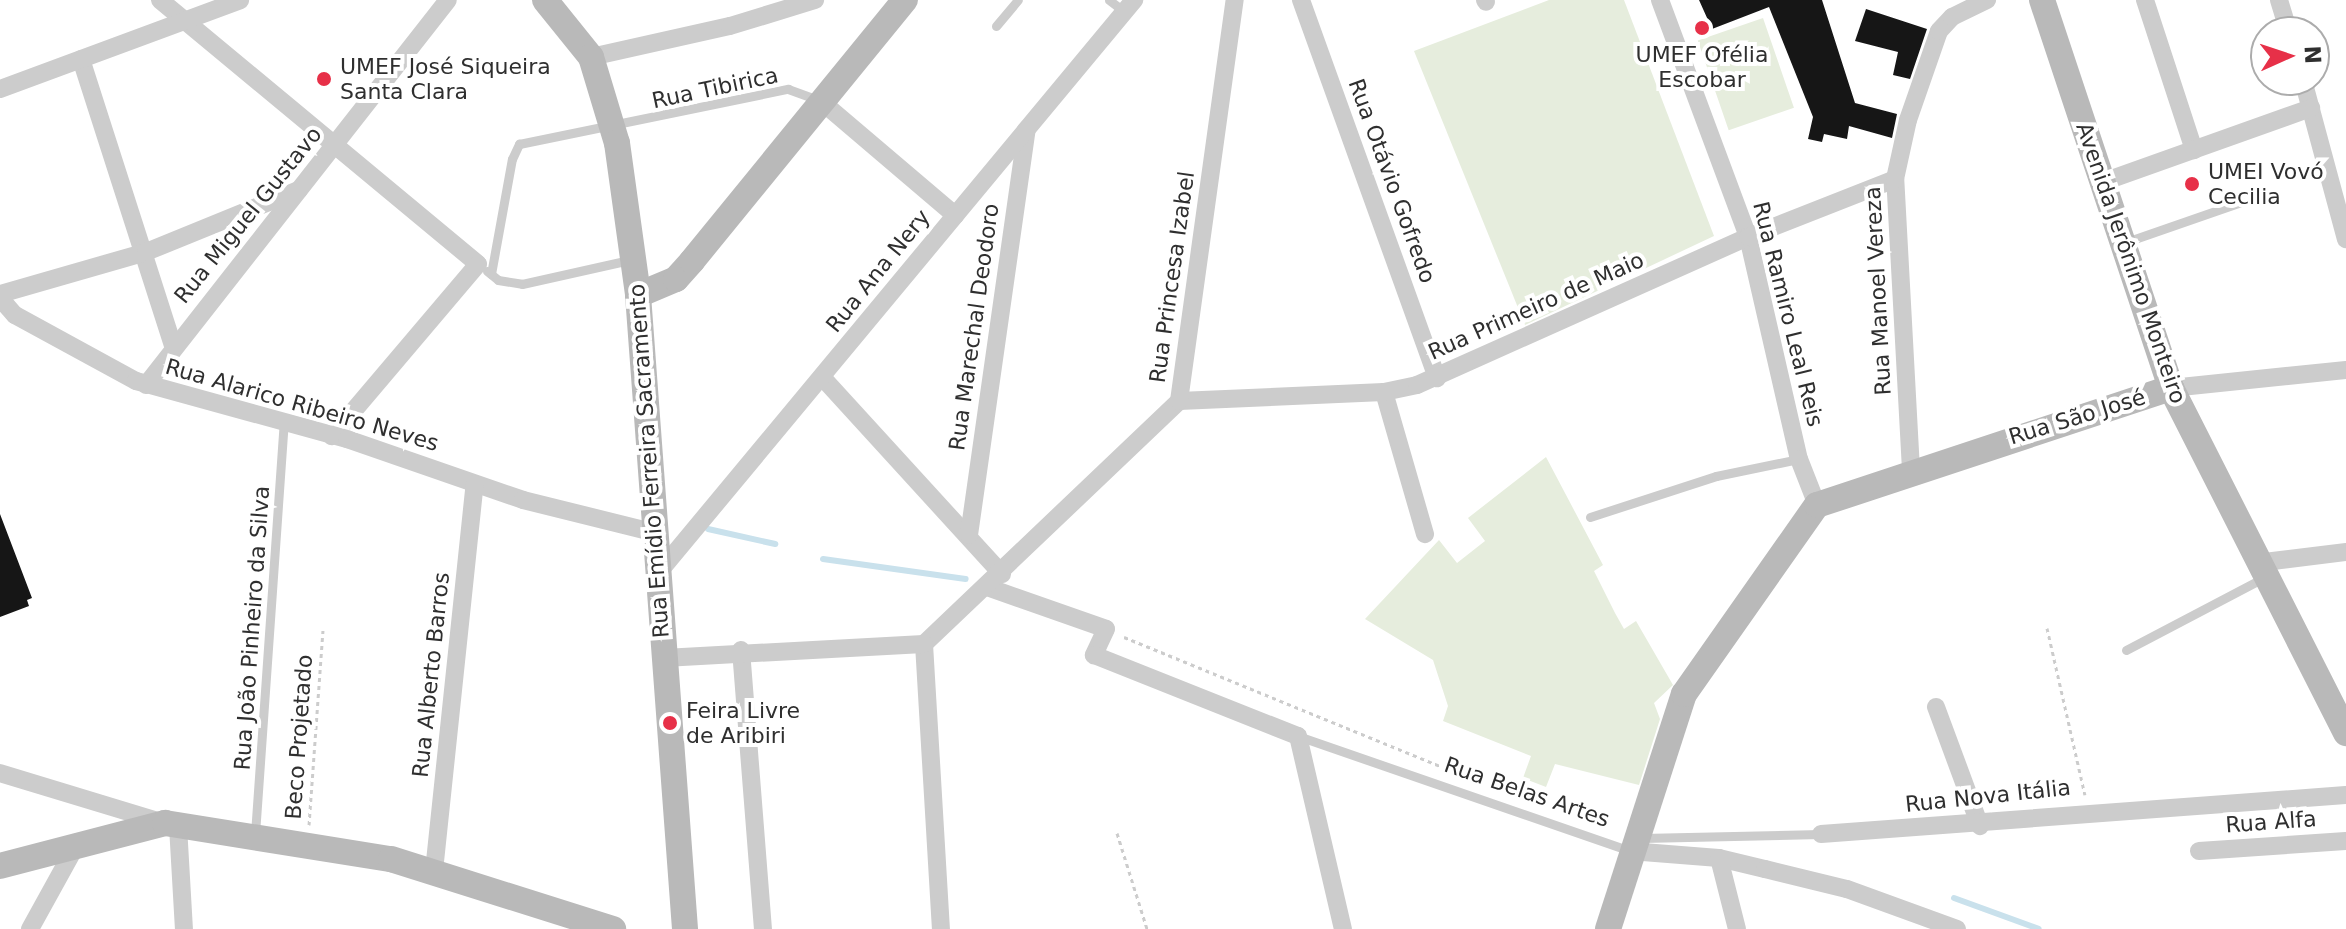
<!DOCTYPE html>
<html>
<head>
<meta charset="utf-8">
<style>
	body { margin:0 }
	#map { position:relative; width:2346px; height:929px; overflow:hidden; background:#fff; font-family:"DejaVu Sans",sans-serif }
	div>[style] { position:absolute }
	[style*='--x'] { left:calc(var(--x)*1px); top:calc(var(--y)*1px); width:calc(var(--w)*1px); rotate:calc(var(--a)*1deg) }
	.green>* { inset:0; background:#e6eddd; transform-origin:0 0 }
	.stream>* { height:6px; margin:-3px; padding:0 3px; transform-origin:3px; border-radius:3px; background:#c9e1ec }
	.building>* { inset:0; background:#161616 }
	.path>* { height:3px; margin-top:-1.5px; transform-origin:0; background:repeating-linear-gradient(90deg,#ccc 0 4px,transparent 0 8px) }
	.lane>* { height:9px; margin:-4.5px; padding:0 4.5px; transform-origin:4.5px; border-radius:4.5px; background:#ccc }
	.street>* { height:18px; margin:-9px; padding:0 9px; transform-origin:9px; border-radius:9px; background:#ccc }
	.secondary>* { height:26px; margin:-13px; padding:0 13px; transform-origin:13px; border-radius:13px; background:#b9b9b9 }
	.dots>* { width:22px; height:22px; translate:-50% -50%; box-sizing:border-box; border:4px solid #fff; border-radius:50% }
	span { translate:-50% -50%; white-space:nowrap; text-align:center; line-height:1.15; -webkit-text-stroke:8px #fff; paint-order:stroke }
	.poi-label { font-size:22px; color:#2f2f2f }
	.left { translate:0 -50%; text-align:left }
	.street-label { font-size:22px; color:#2f2f2f }
	.north { position:absolute; left:2250px; top:16px; width:80px; height:80px; box-sizing:border-box; background:#fff; border:2px solid #acacac; border-radius:50%; rotate:87deg; font-size:22px; font-weight:700; line-height:32px; text-align:center; color:#2f2f2f }
	.north::after { content:''; display:block; margin:auto; width:28px; height:36px; background:#e73048; clip-path:polygon(50% 0,100% 100%,50% 72%,0 100%) }
</style>
</head>
<body>
<div id="map">
	<div class="green">
		<i style="clip-path:polygon(1549px 0,1624px 0,1714px 236px,1525px 325px,1414px 51px)"></i>
		<i style="left:1763px;top:18px;width:95px;height:69px;rotate:71deg"></i>
		<i style="clip-path:polygon(1546px 457px,1603px 565px,1594px 571px,1615px 613px,1624px 629px,1636px 621px,1673px 685px,1654px 703px,1660px 719px,1639px 785px,1555px 764px,1546px 787px,1523px 778px,1531px 756px,1443px 721px,1448px 706px,1433px 660px,1365px 619px,1439px 540px,1457px 563px,1485px 541px,1468px 518px)"></i>
	</div>
	<div class="stream">
		<i style="--x:708;--y:529;--w:69;--a:12.6"></i>
		<i style="--x:823;--y:559;--w:144;--a:8"></i>
		<i style="--x:1954;--y:898;--w:90;--a:20"></i>
	</div>
	<div class="building">
		<i style="clip-path:polygon(1699px 0,1822px 0,1855px 103px,1897px 114px,1892px 138px,1849px 126px,1847px 139px,1824px 134px,1822px 142px,1808px 139px,1813px 117px,1769px 7px,1712px 29px)"></i>
		<i style="clip-path:polygon(1866px 9px,1927px 29px,1910px 79px,1893px 75px,1898px 52px,1855px 41px)"></i>
		<i style="clip-path:polygon(0 514px,32px 598px,27px 600px,29px 606px,0 617px)"></i>
	</div>
	<div class="path">
		<i style="--x:2047;--y:628;--w:171;--a:77.2"></i>
		<i style="--x:1124;--y:637;--w:380;--a:22.2"></i>
		<i style="--x:309;--y:825;--w:195;--a:-85.9"></i>
		<i style="--x:1117;--y:833;--w:101;--a:72.6"></i>
	</div>
	<div class="lane">
		<i style="--x:1109;--y:0;--w:20;--a:37"></i>
		<i style="--x:996;--y:26;--w:34;--a:-50"></i>
		<i style="--x:2126;--y:242;--w:122;--a:-19.2"></i>
		<i style="--x:487;--y:271;--w:14;--a:39"></i>
		<i style="--x:498;--y:280;--w:24;--a:9"></i>
		<i style="--x:522;--y:284;--w:110;--a:-12.6"></i>
		<i style="--x:491;--y:274;--w:117;--a:-79.7"></i>
		<i style="--x:512;--y:159;--w:17;--a:-65"></i>
		<i style="--x:519;--y:144;--w:275;--a:-11.6"></i>
		<i style="--x:788;--y:89;--w:33;--a:20"></i>
		<i style="--x:1590;--y:517;--w:133;--a:-18"></i>
		<i style="--x:1716;--y:476;--w:85;--a:-11.6"></i>
		<i style="--x:2126;--y:650;--w:155;--a:-27.7"></i>
		<i style="--x:1298;--y:736;--w:351;--a:19.1"></i>
		<i style="--x:255;--y:834;--w:413;--a:-86"></i>
		<i style="--x:1642;--y:838;--w:179;--a:-1.3"></i>
	</div>
	<div class="street">
		<i style="--x:160;--y:0;--w:413;--a:39.7"></i>
		<i style="--x:478;--y:264;--w:226;--a:130.3"></i>
		<i style="--x:1301;--y:0;--w:402;--a:70.2"></i>
		<i style="--x:1485;--y:0;--w:2;--a:63"></i>
		<i style="--x:1660;--y:0;--w:253;--a:69.6"></i>
		<i style="--x:1748;--y:237;--w:228;--a:77.1"></i>
		<i style="--x:1799;--y:459;--w:49;--a:68.6"></i>
		<i style="--x:2145;--y:0;--w:158;--a:71.9"></i>
		<i style="--x:2279;--y:0;--w:34;--a:73"></i>
		<i style="--x:591;--y:57;--w:142;--a:-12.6"></i>
		<i style="--x:730;--y:26;--w:89;--a:-17"></i>
		<i style="--x:81;--y:59;--w:300;--a:72.2"></i>
		<i style="--x:2303;--y:80;--w:165;--a:74.9"></i>
		<i style="--x:0;--y:89;--w:256;--a:-20.3"></i>
		<i style="--x:822;--y:102;--w:175;--a:40.4"></i>
		<i style="--x:2103;--y:182;--w:221;--a:-19.6"></i>
		<i style="--x:0;--y:294;--w:152;--a:-16"></i>
		<i style="--x:146;--y:252;--w:165;--a:-22.1"></i>
		<i style="--x:0;--y:298;--w:23;--a:49"></i>
		<i style="--x:15;--y:315;--w:138;--a:28.6"></i>
		<i style="--x:136;--y:381;--w:219;--a:15.4"></i>
		<i style="--x:347;--y:439;--w:186;--a:19.1"></i>
		<i style="--x:523;--y:500;--w:137;--a:13.9"></i>
		<i style="--x:822;--y:377;--w:267;--a:47.6"></i>
		<i style="--x:146;--y:385;--w:489;--a:-51.9"></i>
		<i style="--x:2171;--y:388;--w:176;--a:-5.9"></i>
		<i style="--x:1384;--y:392;--w:148;--a:73.9"></i>
		<i style="--x:1179;--y:401;--w:205;--a:-2.5"></i>
		<i style="--x:1384;--y:392;--w:34;--a:-12"></i>
		<i style="--x:1417;--y:385;--w:363;--a:-24.1"></i>
		<i style="--x:1748;--y:237;--w:158;--a:-21.5"></i>
		<i style="--x:1911;--y:470;--w:291;--a:-93.1"></i>
		<i style="--x:1895;--y:179;--w:60;--a:-77.6"></i>
		<i style="--x:1908;--y:120;--w:94;--a:-70.8"></i>
		<i style="--x:1939;--y:31;--w:19;--a:-47"></i>
		<i style="--x:1952;--y:17;--w:39;--a:-26"></i>
		<i style="--x:969;--y:535;--w:410;--a:-81.9"></i>
		<i style="--x:2256;--y:563;--w:91;--a:-7"></i>
		<i style="--x:659;--y:572;--w:744;--a:-50.29"></i>
		<i style="--x:987;--y:587;--w:126;--a:19.4"></i>
		<i style="--x:1106;--y:629;--w:29;--a:115"></i>
		<i style="--x:1094;--y:655;--w:219;--a:21.7"></i>
		<i style="--x:1298;--y:736;--w:198;--a:76.9"></i>
		<i style="--x:924;--y:644;--w:352;--a:-43.6"></i>
		<i style="--x:1179;--y:401;--w:405;--a:-82.1"></i>
		<i style="--x:924;--y:644;--w:286;--a:86.6"></i>
		<i style="--x:741;--y:650;--w:280;--a:85.5"></i>
		<i style="--x:664;--y:658;--w:260;--a:-3.1"></i>
		<i style="--x:1936;--y:707;--w:127;--a:69.7"></i>
		<i style="--x:0;--y:773;--w:172;--a:16.9"></i>
		<i style="--x:178;--y:826;--w:103;--a:86.7"></i>
		<i style="--x:1821;--y:834;--w:526;--a:-4.25"></i>
		<i style="--x:1630;--y:851;--w:89;--a:4.5"></i>
		<i style="--x:1719;--y:858;--w:47;--a:13.4"></i>
		<i style="--x:1765;--y:869;--w:84;--a:13.7"></i>
		<i style="--x:1847;--y:889;--w:117;--a:20"></i>
		<i style="--x:2199;--y:851;--w:147;--a:-3.9"></i>
		<i style="--x:1719;--y:858;--w:73;--a:75.8"></i>
		<i style="--x:434;--y:871;--w:389;--a:-84"></i>
		<i style="--x:30;--y:929;--w:97;--a:-61.1"></i>
	</div>
	<div class="secondary">
		<i style="--x:545;--y:0;--w:73;--a:51.1"></i>
		<i style="--x:591;--y:57;--w:90;--a:73.2"></i>
		<i style="--x:617;--y:143;--w:153;--a:82.1"></i>
		<i style="--x:638;--y:295;--w:636;--a:85.76"></i>
		<i style="--x:2042;--y:0;--w:409;--a:71.6"></i>
		<i style="--x:2171;--y:388;--w:387;--a:63.1"></i>
		<i style="--x:638;--y:295;--w:41;--a:-22.8"></i>
		<i style="--x:676;--y:279;--w:24;--a:-48"></i>
		<i style="--x:692;--y:261;--w:337;--a:-50.8"></i>
		<i style="--x:0;--y:866;--w:171;--a:-14.6"></i>
		<i style="--x:165;--y:823;--w:229;--a:9.1"></i>
		<i style="--x:391;--y:859;--w:233;--a:17.5"></i>
		<i style="--x:1608;--y:929;--w:247;--a:-72.1"></i>
		<i style="--x:1684;--y:694;--w:231;--a:-54.9"></i>
		<i style="--x:1817;--y:505;--w:373;--a:-18.3"></i>
	</div>
	<div class="dots">
		<i style="left:1702px;top:28px;background:#e73048"></i>
		<i style="left:324px;top:79px;background:#e73048"></i>
		<i style="left:2192px;top:184px;background:#e73048"></i>
		<i style="left:670px;top:723px;background:#e73048"></i>
	</div>
	<div class="poi-label">
		<span style="left:1702px;top:67px">UMEF Ofélia<br>Escobar</span>
		<span class="left" style="left:340px;top:79px">UMEF José Siqueira<br>Santa Clara</span>
		<span class="left" style="left:2208px;top:184px">UMEI Vovó<br>Cecilia</span>
		<span class="left" style="left:686px;top:723px">Feira Livre<br>de Aribiri</span>
	</div>
	<div class="street-label">
		<span style="left:715px;top:88px;rotate:-12deg">Rua Tibirica</span>
		<span style="left:1392px;top:181px;rotate:70deg">Rua Otávio Gofredo</span>
		<span style="left:248px;top:215px;rotate:-51deg">Rua Miguel Gustavo</span>
		<span style="left:2131px;top:263px;rotate:71deg">Avenida Jerônimo Monteiro</span>
		<span style="left:878px;top:271px;rotate:-51deg">Rua Ana Nery</span>
		<span style="left:1172px;top:277px;rotate:-82deg">Rua Princesa Izabel</span>
		<span style="left:1878px;top:291px;rotate:-93deg">Rua Manoel Vereza</span>
		<span style="left:1536px;top:306px;rotate:-24deg">Rua Primeiro de Maio</span>
		<span style="left:1788px;top:314px;rotate:76deg">Rua Ramiro Leal Reis</span>
		<span style="left:974px;top:327px;rotate:-82deg">Rua Marechal Deodoro</span>
		<span style="left:302px;top:405px;rotate:16deg">Rua Alarico Ribeiro Neves</span>
		<span style="left:2077px;top:417px;rotate:-17deg">Rua São José</span>
		<span style="left:649px;top:461px;rotate:-94deg">Rua Emídio Ferreira Sacramento</span>
		<span style="left:252px;top:628px;rotate:-86deg">Rua João Pinheiro da Silva</span>
		<span style="left:431px;top:675px;rotate:-84deg">Rua Alberto Barros</span>
		<span style="left:299px;top:737px;rotate:-86deg">Beco Projetado</span>
		<span style="left:1527px;top:792px;rotate:19deg">Rua Belas Artes</span>
		<span style="left:1988px;top:796px;rotate:-6deg">Rua Nova Itália</span>
		<span style="left:2271px;top:822px;rotate:-4deg">Rua Alfa</span>
	</div>
	<div class="north">N</div>
</div>
</body>
</html>
